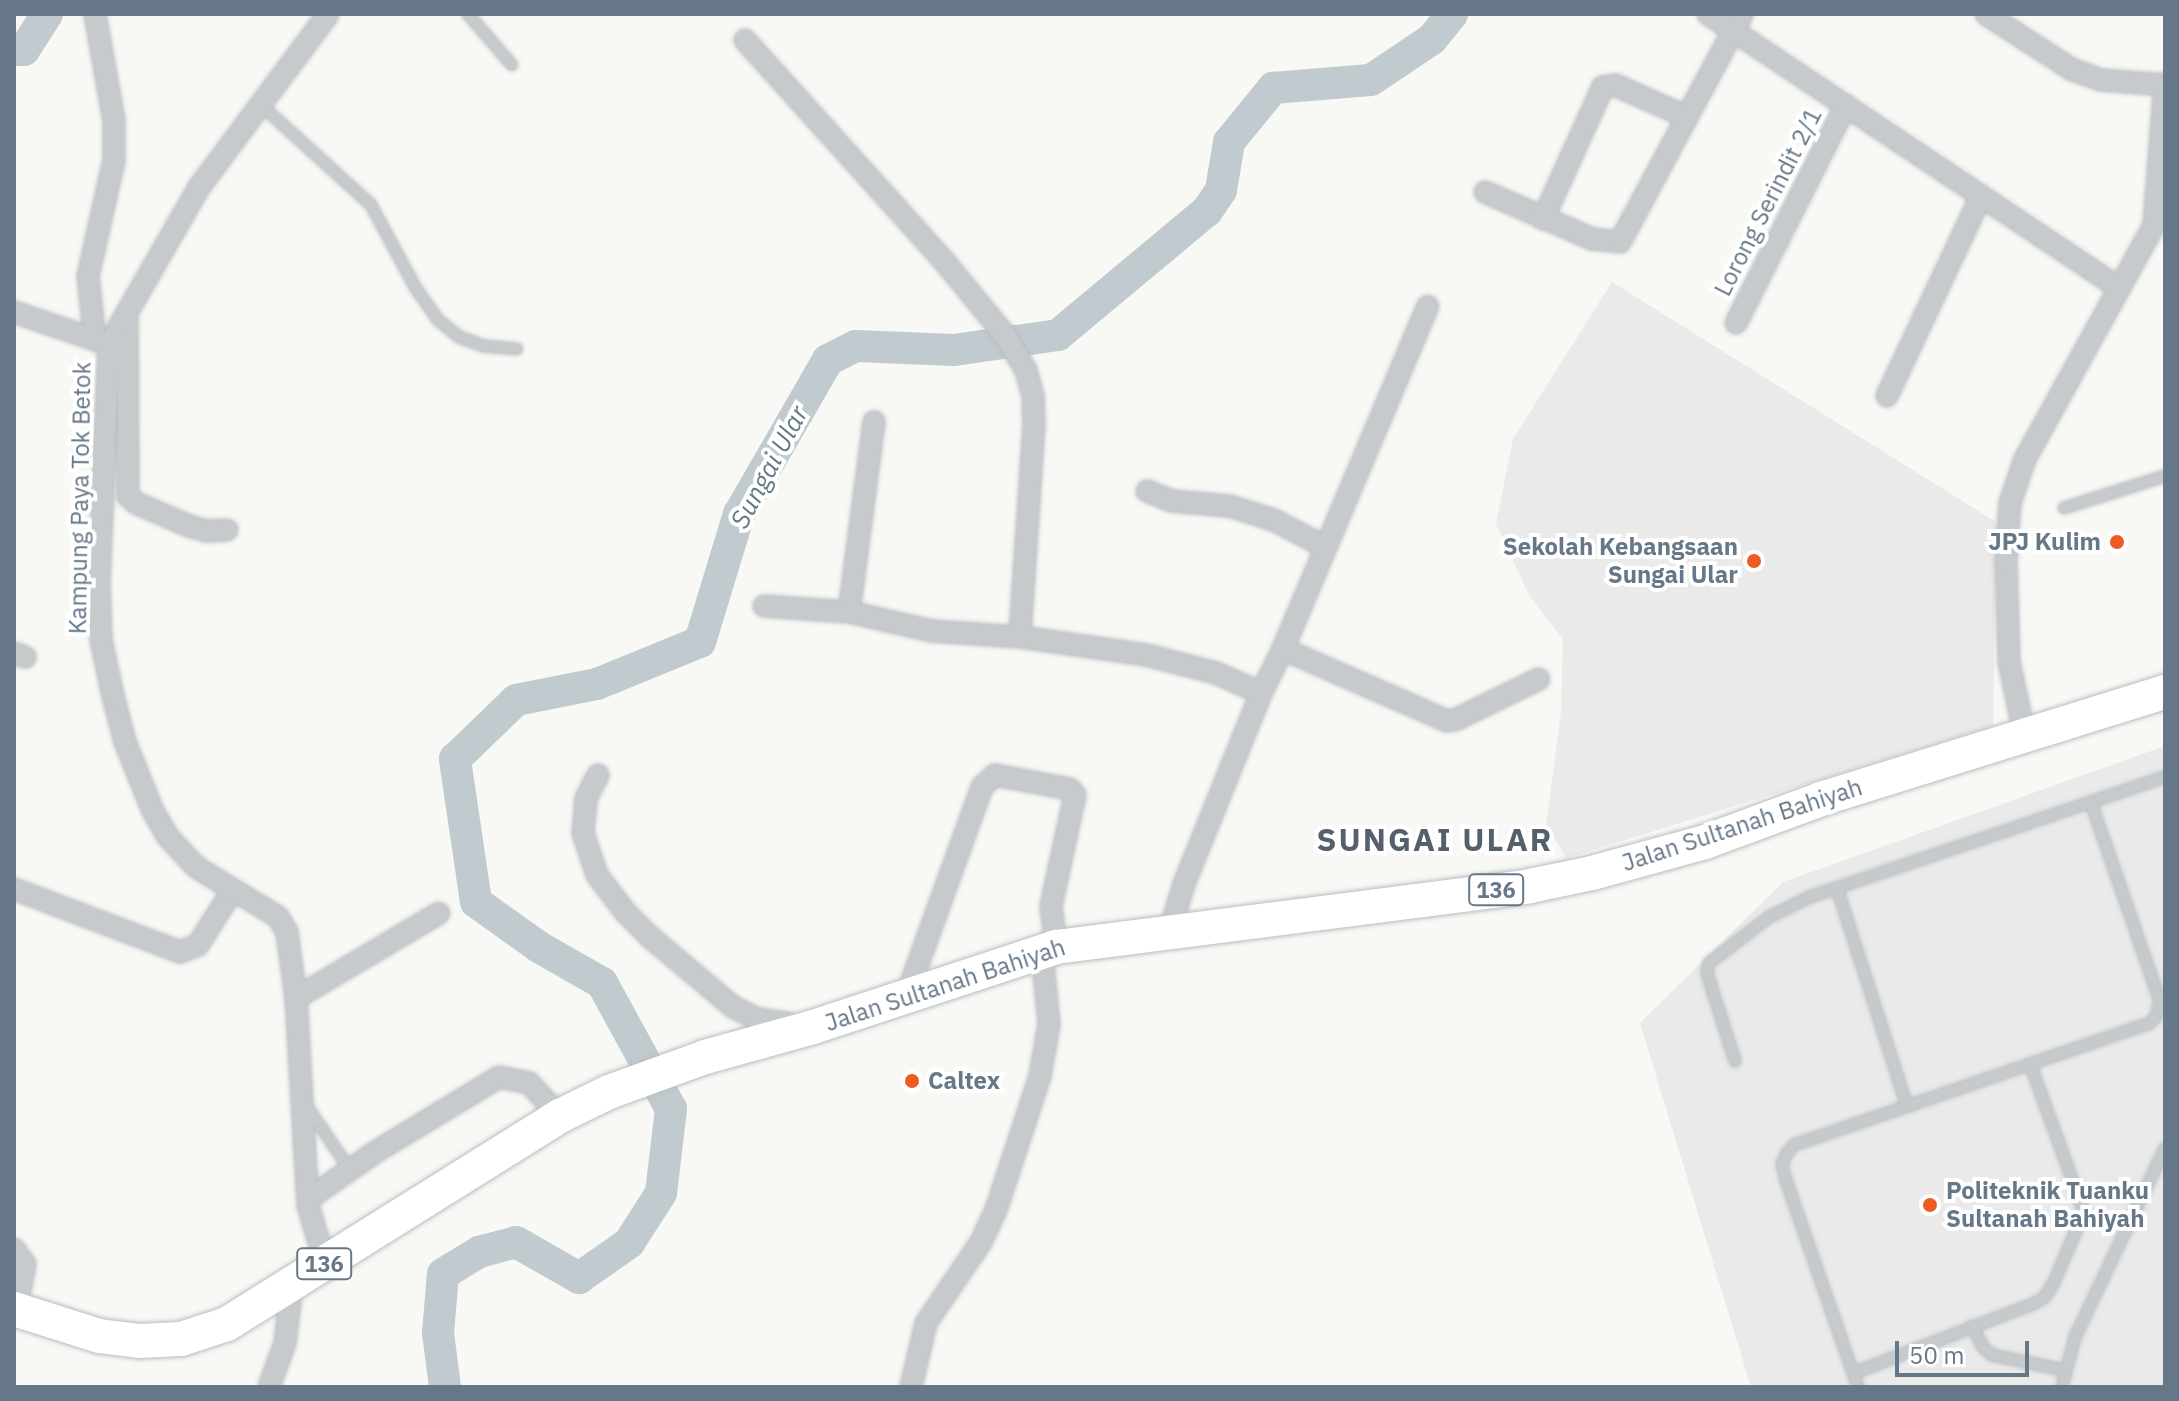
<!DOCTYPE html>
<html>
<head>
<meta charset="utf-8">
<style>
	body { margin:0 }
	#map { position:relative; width:2179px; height:1401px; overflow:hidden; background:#f8f8f5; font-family:"IBM Plex Sans",sans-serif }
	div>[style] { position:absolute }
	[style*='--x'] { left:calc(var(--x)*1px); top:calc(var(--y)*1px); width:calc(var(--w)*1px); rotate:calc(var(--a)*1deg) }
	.built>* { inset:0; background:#e9eae9 }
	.river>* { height:32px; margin:-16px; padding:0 16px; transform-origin:16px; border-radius:16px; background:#c0cacf }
	.roads { filter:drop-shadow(0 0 2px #b9bdc1) drop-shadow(0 0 2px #b9bdc1) }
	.service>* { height:10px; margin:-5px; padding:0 5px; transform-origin:5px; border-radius:5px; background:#c6cacd }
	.minor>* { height:20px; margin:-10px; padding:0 10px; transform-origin:10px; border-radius:10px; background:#c6cacd }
	.primary>* { height:34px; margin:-17px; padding:0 17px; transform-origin:17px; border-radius:17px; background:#fff }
	.dots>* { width:22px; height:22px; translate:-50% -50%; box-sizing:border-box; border:4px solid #fff; border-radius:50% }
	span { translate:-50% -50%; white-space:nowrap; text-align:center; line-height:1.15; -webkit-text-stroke:8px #fff; paint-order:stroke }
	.shield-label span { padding:2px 6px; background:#fff; border:2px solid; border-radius:6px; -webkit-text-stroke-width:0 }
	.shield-label { font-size:22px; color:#678; font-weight:700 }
	.street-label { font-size:24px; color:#678 }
	.poi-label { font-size:24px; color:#678; font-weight:700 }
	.right { translate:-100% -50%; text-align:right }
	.left { translate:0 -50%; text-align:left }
	.water-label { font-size:26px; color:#627883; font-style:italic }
	.district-label { font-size:32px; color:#54616d; font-weight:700; letter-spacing:2px }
	.frame { position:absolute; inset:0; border:16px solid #678; pointer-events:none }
	.scale { position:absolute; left:1895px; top:1341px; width:134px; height:36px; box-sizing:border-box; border:4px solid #678; border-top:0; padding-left:10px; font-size:24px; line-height:28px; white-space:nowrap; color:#678; -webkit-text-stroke:6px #fff; paint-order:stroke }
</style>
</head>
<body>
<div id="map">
	<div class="built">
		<i style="clip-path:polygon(1612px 282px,1996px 522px,1993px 726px,1567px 858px,1546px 826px,1561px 712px,1563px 639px,1530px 597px,1496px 524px,1513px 439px)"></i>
		<i style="clip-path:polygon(2165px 746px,2165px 1387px,1751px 1387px,1640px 1023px,1783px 882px)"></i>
	</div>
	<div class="river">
		<i style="--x:14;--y:50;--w:10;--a:0"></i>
		<i style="--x:24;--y:50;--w:43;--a:-57.4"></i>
		<i style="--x:445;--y:1387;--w:54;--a:-97.4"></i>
		<i style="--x:438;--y:1333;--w:59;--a:-85.2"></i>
		<i style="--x:443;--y:1274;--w:42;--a:-31.4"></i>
		<i style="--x:479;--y:1252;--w:38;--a:-15"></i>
		<i style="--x:516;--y:1242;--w:73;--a:29.7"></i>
		<i style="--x:579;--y:1278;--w:61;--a:-35"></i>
		<i style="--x:629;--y:1243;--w:59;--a:-57.4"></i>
		<i style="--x:661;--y:1193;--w:85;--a:-83.2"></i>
		<i style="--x:671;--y:1109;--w:144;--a:-118.7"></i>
		<i style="--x:602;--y:983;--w:73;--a:-150.3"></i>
		<i style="--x:539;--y:947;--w:77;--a:-144.5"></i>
		<i style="--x:476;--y:902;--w:145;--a:-98.4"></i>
		<i style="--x:455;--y:759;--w:85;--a:-44"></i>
		<i style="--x:516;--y:700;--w:83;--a:-11.2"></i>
		<i style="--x:597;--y:684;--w:111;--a:-22.2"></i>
		<i style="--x:700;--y:642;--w:134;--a:-73.1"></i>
		<i style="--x:739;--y:514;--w:178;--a:-60"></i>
		<i style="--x:828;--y:360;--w:31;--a:-27"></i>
		<i style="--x:856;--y:346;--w:98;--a:2.3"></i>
		<i style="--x:954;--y:350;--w:105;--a:-8.2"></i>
		<i style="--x:1058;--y:335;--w:194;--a:-39.8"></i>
		<i style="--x:1207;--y:211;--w:25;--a:-56"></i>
		<i style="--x:1221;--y:190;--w:49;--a:-80.5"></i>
		<i style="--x:1229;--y:142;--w:70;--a:-50.8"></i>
		<i style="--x:1273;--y:88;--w:98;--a:-4.7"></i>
		<i style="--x:1371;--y:80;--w:73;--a:-33.9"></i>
		<i style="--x:1432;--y:39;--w:32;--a:-51"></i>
	</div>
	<div class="roads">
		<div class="service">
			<i style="--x:468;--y:14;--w:67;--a:49.2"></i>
			<i style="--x:260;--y:104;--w:150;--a:42.3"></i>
			<i style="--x:371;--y:205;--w:93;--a:61.8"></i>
			<i style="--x:415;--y:287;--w:39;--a:55"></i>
			<i style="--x:437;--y:319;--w:28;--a:39"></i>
			<i style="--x:459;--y:337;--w:27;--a:20"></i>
			<i style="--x:484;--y:346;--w:33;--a:5"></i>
			<i style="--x:2064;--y:508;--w:106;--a:-17.6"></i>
			<i style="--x:1837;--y:888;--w:229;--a:72.2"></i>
			<i style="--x:1735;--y:1061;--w:92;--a:-107.7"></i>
			<i style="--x:1707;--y:973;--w:10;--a:-79"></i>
			<i style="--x:1709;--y:963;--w:76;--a:-37.5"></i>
			<i style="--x:1769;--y:917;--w:46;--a:-26"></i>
			<i style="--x:1810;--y:897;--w:375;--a:-18.7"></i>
			<i style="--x:306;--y:1105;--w:78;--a:55.9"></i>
			<i style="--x:1972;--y:1326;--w:24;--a:62"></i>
			<i style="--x:1983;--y:1347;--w:12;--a:42"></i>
			<i style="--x:1992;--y:1355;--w:74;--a:11.8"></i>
			<i style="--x:1854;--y:1373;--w:194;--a:-21.1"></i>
			<i style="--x:2035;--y:1303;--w:12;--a:-31"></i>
			<i style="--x:2045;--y:1297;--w:17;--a:-59"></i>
			<i style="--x:2054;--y:1282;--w:76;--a:-66.8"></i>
			<i style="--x:2084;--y:1212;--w:158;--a:-110"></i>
			<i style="--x:1858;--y:1387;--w:222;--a:-109.2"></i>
			<i style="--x:1785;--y:1177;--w:13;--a:-103"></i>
			<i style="--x:1782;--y:1164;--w:12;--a:-66"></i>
			<i style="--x:1787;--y:1153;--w:11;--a:-49"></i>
			<i style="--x:1794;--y:1145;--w:374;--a:-18.9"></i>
			<i style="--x:2148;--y:1024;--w:11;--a:-41"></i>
			<i style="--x:2156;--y:1017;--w:16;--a:-76"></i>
			<i style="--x:2160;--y:1001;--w:210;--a:-109.2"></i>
			<i style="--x:2062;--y:1387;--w:52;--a:-75.4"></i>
			<i style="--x:2075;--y:1337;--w:209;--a:-64.5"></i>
		</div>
		<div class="minor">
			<i style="--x:95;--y:14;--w:109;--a:79.9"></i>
			<i style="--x:114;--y:121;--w:39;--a:90"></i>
			<i style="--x:114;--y:160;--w:119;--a:102.6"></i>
			<i style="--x:88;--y:276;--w:64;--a:83.8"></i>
			<i style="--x:1708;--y:14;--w:493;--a:33.7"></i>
			<i style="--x:1986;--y:14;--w:101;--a:32.9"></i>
			<i style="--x:2071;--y:69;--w:33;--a:20"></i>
			<i style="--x:2102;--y:80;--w:63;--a:4.5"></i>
			<i style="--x:745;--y:40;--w:297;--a:48"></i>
			<i style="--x:944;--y:261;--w:94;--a:50.6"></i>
			<i style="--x:1004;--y:334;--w:42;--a:58.6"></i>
			<i style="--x:1026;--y:370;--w:28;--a:75"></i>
			<i style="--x:1033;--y:397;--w:27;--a:88"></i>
			<i style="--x:1034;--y:424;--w:213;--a:93.8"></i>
			<i style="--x:1485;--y:192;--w:117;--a:23.7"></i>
			<i style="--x:1592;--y:239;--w:28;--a:6"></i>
			<i style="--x:1620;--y:242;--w:259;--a:-61.8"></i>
			<i style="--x:1543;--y:219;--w:145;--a:-65.6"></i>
			<i style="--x:1603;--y:87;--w:12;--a:-9"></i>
			<i style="--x:1615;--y:85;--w:79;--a:24"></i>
			<i style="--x:14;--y:312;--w:96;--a:18.8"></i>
			<i style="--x:127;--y:318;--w:178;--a:89.7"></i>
			<i style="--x:128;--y:496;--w:11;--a:41"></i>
			<i style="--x:136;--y:503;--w:58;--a:23.5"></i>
			<i style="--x:189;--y:526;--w:18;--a:16"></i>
			<i style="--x:206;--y:531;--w:21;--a:-3"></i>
			<i style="--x:1736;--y:323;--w:244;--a:-63.2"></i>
			<i style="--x:1887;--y:396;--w:221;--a:-64.8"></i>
			<i style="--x:1147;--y:491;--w:27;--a:22"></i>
			<i style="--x:1172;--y:501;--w:57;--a:5"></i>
			<i style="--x:1229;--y:506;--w:47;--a:17.3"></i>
			<i style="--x:1274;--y:520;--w:58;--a:27.9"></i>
			<i style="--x:764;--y:606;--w:85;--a:4"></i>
			<i style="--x:849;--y:612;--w:85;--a:12.9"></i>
			<i style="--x:932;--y:631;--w:88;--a:3.9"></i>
			<i style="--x:1020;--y:637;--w:127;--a:8.1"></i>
			<i style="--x:1146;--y:655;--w:72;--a:14.4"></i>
			<i style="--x:1216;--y:673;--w:49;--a:24"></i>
			<i style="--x:849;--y:612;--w:192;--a:-82.5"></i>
			<i style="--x:1283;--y:649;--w:179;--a:23.7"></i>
			<i style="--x:1447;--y:721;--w:10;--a:-11"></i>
			<i style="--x:1457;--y:719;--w:91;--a:-26"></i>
			<i style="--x:14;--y:653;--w:12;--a:20"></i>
			<i style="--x:2025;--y:737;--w:77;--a:-102"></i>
			<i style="--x:2009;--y:662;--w:102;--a:-91.7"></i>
			<i style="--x:2006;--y:560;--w:57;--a:-86"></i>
			<i style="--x:2010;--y:503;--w:46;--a:-71.2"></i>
			<i style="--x:2025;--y:459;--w:267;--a:-61.1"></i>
			<i style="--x:2154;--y:225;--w:142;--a:-85.6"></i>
			<i style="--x:598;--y:775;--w:27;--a:117"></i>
			<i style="--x:586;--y:799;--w:34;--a:95"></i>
			<i style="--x:583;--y:833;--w:44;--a:71.6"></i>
			<i style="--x:597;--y:875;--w:48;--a:52.7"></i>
			<i style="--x:626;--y:913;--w:34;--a:45"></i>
			<i style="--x:650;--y:937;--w:109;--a:40.1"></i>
			<i style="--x:733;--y:1007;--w:28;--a:26"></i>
			<i style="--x:758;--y:1019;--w:35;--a:8"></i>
			<i style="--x:14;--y:889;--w:178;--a:20.8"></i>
			<i style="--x:180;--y:952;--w:19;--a:-21"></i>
			<i style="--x:198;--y:945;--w:64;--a:-57.8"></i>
			<i style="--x:1170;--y:930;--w:48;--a:-73.1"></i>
			<i style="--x:1184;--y:884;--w:206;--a:-68"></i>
			<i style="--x:1261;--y:693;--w:49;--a:-63.4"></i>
			<i style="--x:1283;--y:649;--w:372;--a:-67.1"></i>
			<i style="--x:906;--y:997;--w:223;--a:-70.1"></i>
			<i style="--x:982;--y:787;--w:18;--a:-43"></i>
			<i style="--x:995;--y:775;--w:76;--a:10.6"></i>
			<i style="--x:1070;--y:789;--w:8;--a:50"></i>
			<i style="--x:1075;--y:795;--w:114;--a:102.2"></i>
			<i style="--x:1051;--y:906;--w:41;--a:83"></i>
			<i style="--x:296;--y:998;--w:166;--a:-30.7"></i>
			<i style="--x:308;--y:1199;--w:84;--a:-34.8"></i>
			<i style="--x:377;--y:1151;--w:143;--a:-31.2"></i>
			<i style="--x:499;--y:1077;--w:31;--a:11"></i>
			<i style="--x:529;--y:1083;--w:45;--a:46.8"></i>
			<i style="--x:14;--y:1249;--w:19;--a:54"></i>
			<i style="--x:25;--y:1264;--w:47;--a:101.1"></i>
			<i style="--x:325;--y:1263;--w:60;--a:-106.3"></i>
			<i style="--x:308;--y:1205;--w:207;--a:-93.3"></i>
			<i style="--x:296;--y:998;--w:67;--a:-97.8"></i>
			<i style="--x:287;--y:932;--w:17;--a:-121"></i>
			<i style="--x:278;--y:917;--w:96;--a:-148.6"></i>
			<i style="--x:196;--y:867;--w:41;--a:-133"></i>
			<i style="--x:168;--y:837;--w:30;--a:-120"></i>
			<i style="--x:153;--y:811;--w:74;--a:-112.1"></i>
			<i style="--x:125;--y:742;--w:48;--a:-104.6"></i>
			<i style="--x:113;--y:696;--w:57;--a:-102.1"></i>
			<i style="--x:101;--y:640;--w:58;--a:-92"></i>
			<i style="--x:99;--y:582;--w:238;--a:-87.6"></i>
			<i style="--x:109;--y:344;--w:182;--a:-60.1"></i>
			<i style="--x:200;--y:186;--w:214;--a:-53.3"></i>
			<i style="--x:269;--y:1387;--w:47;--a:-70"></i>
			<i style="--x:285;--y:1343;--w:58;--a:-83.1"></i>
			<i style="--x:911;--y:1387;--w:66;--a:-76.8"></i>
			<i style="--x:926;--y:1323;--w:98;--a:-55.8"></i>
			<i style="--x:981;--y:1242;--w:35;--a:-65"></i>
			<i style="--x:996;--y:1210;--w:141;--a:-71.8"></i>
			<i style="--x:1040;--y:1076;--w:53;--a:-80.2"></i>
			<i style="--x:1049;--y:1024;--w:73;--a:-95.5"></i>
		</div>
		<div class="primary">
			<i style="--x:14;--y:1309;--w:89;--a:17.6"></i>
			<i style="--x:99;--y:1336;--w:40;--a:7.1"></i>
			<i style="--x:139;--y:1341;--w:42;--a:-2.7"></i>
			<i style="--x:181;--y:1339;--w:48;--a:-18.1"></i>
			<i style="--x:227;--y:1324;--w:393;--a:-32"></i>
			<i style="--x:560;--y:1116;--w:55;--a:-26.1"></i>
			<i style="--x:609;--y:1092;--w:102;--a:-20"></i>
			<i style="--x:705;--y:1057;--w:112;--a:-15.5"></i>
			<i style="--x:813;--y:1027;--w:256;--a:-18.2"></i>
			<i style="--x:1056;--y:947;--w:478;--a:-7.3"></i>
			<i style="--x:1530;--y:886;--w:63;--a:-11.8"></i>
			<i style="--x:1592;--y:873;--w:117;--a:-15.3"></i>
			<i style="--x:1705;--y:842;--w:124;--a:-20.3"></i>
			<i style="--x:1821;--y:799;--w:360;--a:-17.3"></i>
		</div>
	</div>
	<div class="dots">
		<i style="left:2117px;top:542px;background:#eb5b22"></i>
		<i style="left:1754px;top:561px;background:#eb5b22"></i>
		<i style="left:912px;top:1081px;background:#eb5b22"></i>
		<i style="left:1930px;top:1205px;background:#eb5b22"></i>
	</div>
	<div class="shield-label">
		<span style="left:1496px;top:890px">136</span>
		<span style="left:324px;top:1264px">136</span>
	</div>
	<div class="street-label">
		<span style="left:1768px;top:202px;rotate:-63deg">Lorong Serindit 2/1</span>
		<span style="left:80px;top:498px;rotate:-89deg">Kampung Paya Tok Betok</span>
		<span style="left:1742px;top:825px;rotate:-18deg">Jalan Sultanah Bahiyah</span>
		<span style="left:945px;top:985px;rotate:-18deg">Jalan Sultanah Bahiyah</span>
	</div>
	<div class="poi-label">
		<span class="right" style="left:2101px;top:542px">JPJ Kulim</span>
		<span class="right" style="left:1738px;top:561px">Sekolah Kebangsaan<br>Sungai Ular</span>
		<span class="left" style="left:928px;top:1081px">Caltex</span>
		<span class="left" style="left:1946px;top:1205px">Politeknik Tuanku<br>Sultanah Bahiyah</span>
	</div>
	<div class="water-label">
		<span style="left:769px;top:467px;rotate:-62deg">Sungai Ular</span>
	</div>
	<div class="district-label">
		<span style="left:1435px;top:839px">SUNGAI ULAR</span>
	</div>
	<div class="frame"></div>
	<div class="scale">50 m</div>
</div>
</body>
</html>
